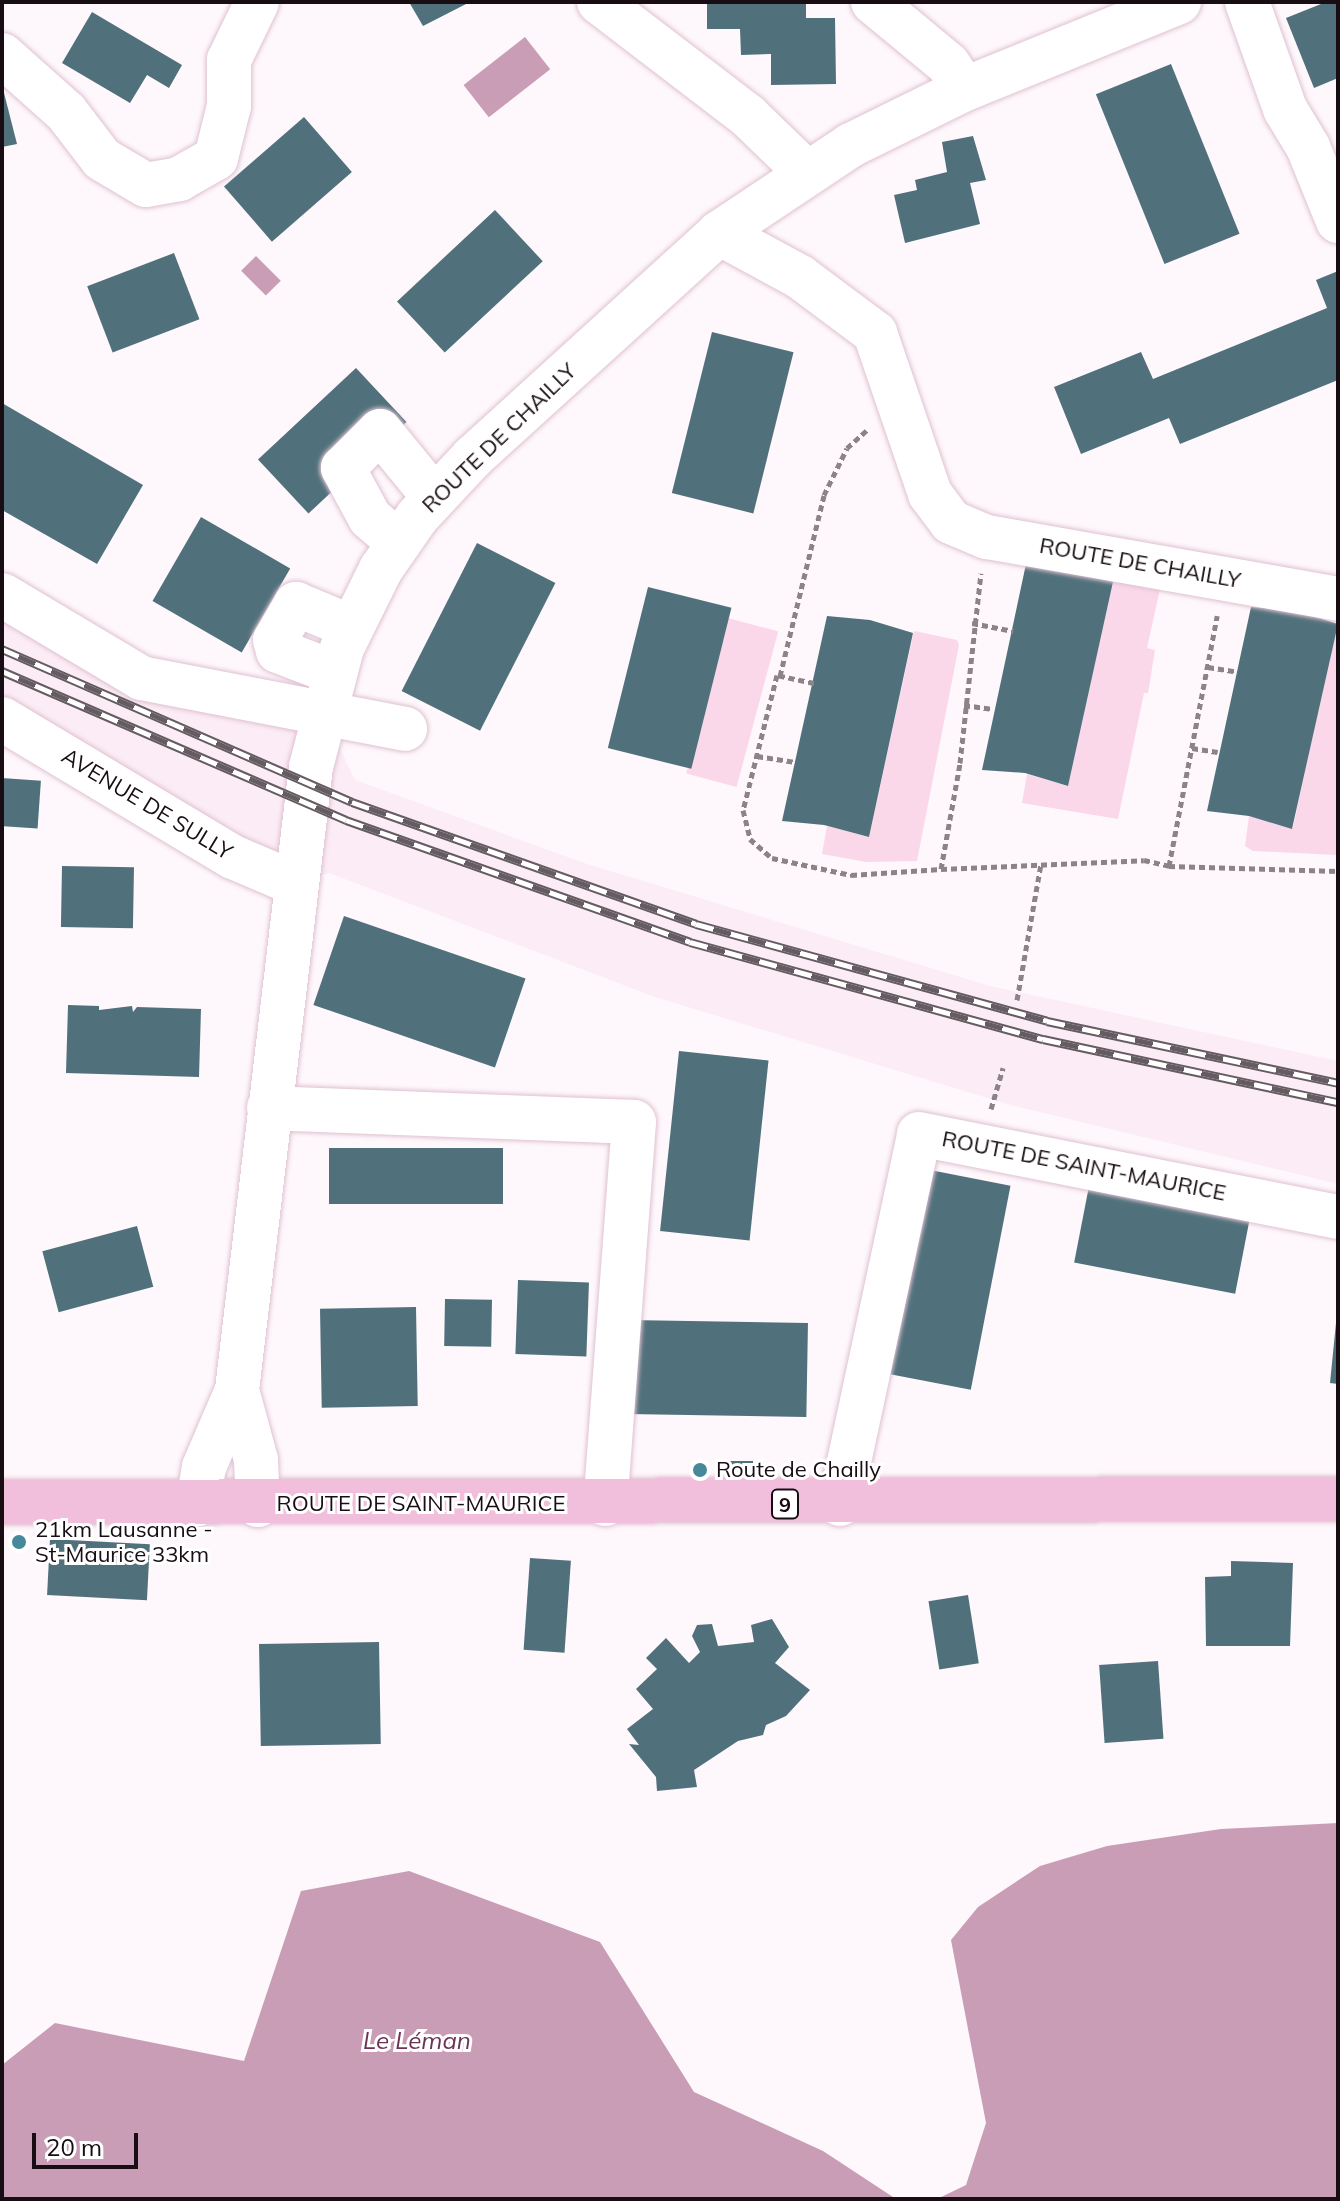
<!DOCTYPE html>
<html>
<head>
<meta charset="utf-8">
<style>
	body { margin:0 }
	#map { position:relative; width:1340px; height:2201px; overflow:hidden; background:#fef7fb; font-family:Mulish,sans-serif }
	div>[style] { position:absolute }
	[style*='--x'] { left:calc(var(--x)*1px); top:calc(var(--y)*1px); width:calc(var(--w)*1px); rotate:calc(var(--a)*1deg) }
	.built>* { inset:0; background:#fcecf5 }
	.green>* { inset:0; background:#fad8ea; transform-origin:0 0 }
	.water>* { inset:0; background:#ca9db6; transform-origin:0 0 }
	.building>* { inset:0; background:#50717b; transform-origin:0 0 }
	.path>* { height:5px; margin-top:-2.5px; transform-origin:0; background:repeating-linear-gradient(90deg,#8c8388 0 6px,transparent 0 10px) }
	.roads { filter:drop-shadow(0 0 2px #dfc1d1) drop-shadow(0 0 2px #dfc1d1) }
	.minor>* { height:44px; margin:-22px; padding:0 22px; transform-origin:22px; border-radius:22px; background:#fff }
	.major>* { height:44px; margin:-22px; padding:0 22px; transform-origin:22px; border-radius:22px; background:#f1bedc }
	.rail>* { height:9px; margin-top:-4.5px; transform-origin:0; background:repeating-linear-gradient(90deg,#fff 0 18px,#655c61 0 36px); box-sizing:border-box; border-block:2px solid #655c61 }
	.dots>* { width:22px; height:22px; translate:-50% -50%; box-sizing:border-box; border:4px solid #fff; border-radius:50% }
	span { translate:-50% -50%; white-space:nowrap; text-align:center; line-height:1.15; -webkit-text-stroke:6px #fff; paint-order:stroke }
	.shield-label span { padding:2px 6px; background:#fff; border:2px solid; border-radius:6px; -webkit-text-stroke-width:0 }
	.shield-label { font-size:20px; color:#170d13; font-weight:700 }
	.street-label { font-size:22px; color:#170d13 }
	.poi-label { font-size:22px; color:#170d13 }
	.left { translate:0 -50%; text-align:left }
	.water-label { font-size:24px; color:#6c3355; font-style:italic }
	.frame { position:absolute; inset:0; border:4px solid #170d13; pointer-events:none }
	.scale { position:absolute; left:32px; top:2133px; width:106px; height:36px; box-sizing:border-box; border:4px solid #170d13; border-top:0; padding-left:10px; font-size:24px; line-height:28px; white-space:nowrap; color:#170d13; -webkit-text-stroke:6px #fff; paint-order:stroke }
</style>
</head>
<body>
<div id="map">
	<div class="built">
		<i style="clip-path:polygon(2px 595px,141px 678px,323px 713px,355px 780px,587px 864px,990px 986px,1338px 1061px,1338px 1184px,1007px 1104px,655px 997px,329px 873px,294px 883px,2px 719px)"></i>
	</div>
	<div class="green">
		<i style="clip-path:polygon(1103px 579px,1162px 580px,1147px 648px,1155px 650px,1148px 693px,1144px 693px,1118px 819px,1022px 803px,1027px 774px,1067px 786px,1113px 583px)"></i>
		<i style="clip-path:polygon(1338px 615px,1337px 855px,1253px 851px,1245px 846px,1249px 816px,1293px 828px)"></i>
		<i style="left:728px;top:618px;width:52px;height:161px;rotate:15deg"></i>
		<i style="clip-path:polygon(914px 631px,957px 640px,959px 645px,917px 861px,866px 862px,822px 854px,827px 826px,869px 837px)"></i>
	</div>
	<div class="water">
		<i style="left:525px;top:37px;width:41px;height:78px;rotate:52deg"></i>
		<i style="left:256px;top:256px;width:35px;height:21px;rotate:45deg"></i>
		<i style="clip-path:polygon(1338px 1823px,1338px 2199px,937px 2199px,966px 2185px,986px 2123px,951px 1940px,978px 1907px,1040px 1866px,1107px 1846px,1221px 1829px)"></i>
		<i style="clip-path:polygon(409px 1871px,600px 1942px,694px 2092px,823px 2151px,896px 2199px,2px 2199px,2px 2065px,55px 2023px,244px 2061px,301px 1891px)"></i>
	</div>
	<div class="building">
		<i style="clip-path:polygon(409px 2px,470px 2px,423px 26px)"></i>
		<i style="clip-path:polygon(707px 2px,806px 2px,806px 18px,835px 18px,836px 84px,771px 85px,771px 54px,741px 55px,740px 29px,707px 29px)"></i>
		<i style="clip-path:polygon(1326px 2px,1338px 2px,1338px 78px,1314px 88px,1286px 18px)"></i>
		<i style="clip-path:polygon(92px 12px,182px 65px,169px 88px,147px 75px,130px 103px,62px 63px)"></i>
		<i style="left:1171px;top:64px;width:183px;height:81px;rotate:68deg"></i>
		<i style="clip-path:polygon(2px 85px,17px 144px,2px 147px)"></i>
		<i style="left:304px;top:117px;width:73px;height:106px;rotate:49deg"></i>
		<i style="clip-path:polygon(973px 136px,986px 180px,970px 183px,980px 224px,905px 243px,894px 195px,917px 190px,915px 180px,947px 172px,942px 142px)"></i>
		<i style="left:495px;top:210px;width:70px;height:134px;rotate:47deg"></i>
		<i style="left:174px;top:253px;width:71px;height:93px;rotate:69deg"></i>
		<i style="clip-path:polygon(1338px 271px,1338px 380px,1180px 444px,1169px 418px,1081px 454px,1054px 387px,1141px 352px,1153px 379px,1327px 308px,1316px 280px)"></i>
		<i style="left:712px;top:332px;width:84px;height:166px;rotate:14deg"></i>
		<i style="left:356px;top:368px;width:74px;height:134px;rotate:47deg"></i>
		<i style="clip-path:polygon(2px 403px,143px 485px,97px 564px,2px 510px)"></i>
		<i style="left:201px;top:517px;width:103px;height:97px;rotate:30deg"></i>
		<i style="left:477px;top:543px;width:88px;height:166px;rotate:27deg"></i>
		<i style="clip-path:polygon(1026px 564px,1069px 568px,1113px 582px,1068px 786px,1025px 773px,982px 770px)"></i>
		<i style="left:648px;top:587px;width:86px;height:166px;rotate:14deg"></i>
		<i style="clip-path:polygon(1251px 607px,1293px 610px,1338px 624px,1292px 829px,1249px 816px,1207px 811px)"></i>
		<i style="clip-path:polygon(827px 616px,870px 620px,913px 633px,869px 837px,824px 825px,782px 821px)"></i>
		<i style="left:2px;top:778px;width:39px;height:48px;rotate:4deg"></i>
		<i style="left:62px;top:866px;width:72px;height:61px;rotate:1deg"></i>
		<i style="left:344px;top:916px;width:192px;height:94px;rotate:19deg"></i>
		<i style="clip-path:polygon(68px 1005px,99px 1006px,99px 1010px,132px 1006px,133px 1012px,137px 1007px,201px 1009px,199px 1077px,66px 1073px)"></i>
		<i style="left:679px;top:1051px;width:90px;height:181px;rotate:6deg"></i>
		<i style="left:329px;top:1148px;width:174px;height:56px"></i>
		<i style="left:930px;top:1170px;width:82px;height:208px;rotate:11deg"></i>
		<i style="left:1090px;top:1181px;width:164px;height:83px;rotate:11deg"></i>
		<i style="left:137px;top:1226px;width:63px;height:98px;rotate:75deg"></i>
		<i style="left:518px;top:1280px;width:71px;height:74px;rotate:2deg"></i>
		<i style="left:445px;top:1299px;width:47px;height:47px;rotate:1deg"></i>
		<i style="left:416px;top:1307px;width:99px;height:96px;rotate:89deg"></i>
		<i style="left:629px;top:1320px;width:179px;height:94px;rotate:1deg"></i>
		<i style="clip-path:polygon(1336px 1323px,1338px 1323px,1338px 1384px,1330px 1383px)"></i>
		<i style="left:730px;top:1461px;width:23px;height:8px"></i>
		<i style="left:50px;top:1539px;width:100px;height:56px;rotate:3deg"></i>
		<i style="left:530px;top:1558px;width:41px;height:92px;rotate:4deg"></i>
		<i style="clip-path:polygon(1231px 1561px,1293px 1563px,1290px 1646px,1206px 1646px,1205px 1577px,1231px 1576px)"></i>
		<i style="left:968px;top:1595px;width:69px;height:40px;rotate:81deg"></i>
		<i style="clip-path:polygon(772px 1619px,789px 1647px,775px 1663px,810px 1690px,786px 1716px,766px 1725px,763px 1735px,738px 1741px,694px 1770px,697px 1787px,657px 1791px,656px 1777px,629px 1744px,639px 1745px,627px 1729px,653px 1709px,636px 1689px,657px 1669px,646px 1658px,666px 1638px,689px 1663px,700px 1652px,692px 1636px,697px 1625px,712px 1624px,718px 1646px,754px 1642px,751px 1625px)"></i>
		<i style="left:379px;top:1642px;width:102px;height:120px;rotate:89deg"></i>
		<i style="left:1158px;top:1661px;width:78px;height:59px;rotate:86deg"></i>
	</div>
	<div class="path">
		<i style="--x:972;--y:623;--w:42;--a:11"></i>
		<i style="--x:1208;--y:667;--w:30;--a:9"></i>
		<i style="--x:780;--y:676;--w:186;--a:-76.3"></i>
		<i style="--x:824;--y:495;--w:52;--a:-63.9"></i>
		<i style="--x:847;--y:448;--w:28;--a:-42"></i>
		<i style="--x:814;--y:683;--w:38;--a:-168"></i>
		<i style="--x:777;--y:675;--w:139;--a:104.1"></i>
		<i style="--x:743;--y:810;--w:30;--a:76"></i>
		<i style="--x:750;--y:839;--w:29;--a:41"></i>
		<i style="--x:772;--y:858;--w:81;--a:12.1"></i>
		<i style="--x:851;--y:875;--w:90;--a:-3.8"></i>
		<i style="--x:941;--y:869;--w:108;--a:-79.8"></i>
		<i style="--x:960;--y:763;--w:191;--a:-83.7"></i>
		<i style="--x:964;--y:705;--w:29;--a:8"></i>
		<i style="--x:1192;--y:748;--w:26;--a:9"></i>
		<i style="--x:757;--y:756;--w:37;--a:9"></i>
		<i style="--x:1169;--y:866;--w:255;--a:-79.1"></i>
		<i style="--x:941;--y:869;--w:203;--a:-2.5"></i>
		<i style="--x:1144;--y:860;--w:26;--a:13"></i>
		<i style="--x:1169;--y:866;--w:169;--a:1.7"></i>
		<i style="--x:1017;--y:1000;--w:138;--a:-80"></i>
		<i style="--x:991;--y:1109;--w:43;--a:-73.7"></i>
	</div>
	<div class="roads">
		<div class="minor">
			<i style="--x:599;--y:2;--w:188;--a:37.4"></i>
			<i style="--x:748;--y:116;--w:81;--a:44"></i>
			<i style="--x:873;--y:2;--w:97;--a:39.6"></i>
			<i style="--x:948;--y:64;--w:30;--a:56"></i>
			<i style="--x:1247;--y:2;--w:114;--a:70.4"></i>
			<i style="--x:1285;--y:109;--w:44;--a:58.8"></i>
			<i style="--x:1308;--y:147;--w:80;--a:67.9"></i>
			<i style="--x:2;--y:55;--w:86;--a:41.7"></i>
			<i style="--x:66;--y:112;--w:59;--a:52.5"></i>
			<i style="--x:102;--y:159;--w:51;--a:30.6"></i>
			<i style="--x:146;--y:185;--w:34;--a:-10"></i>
			<i style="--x:179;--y:179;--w:43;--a:-29.6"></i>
			<i style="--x:216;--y:158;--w:54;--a:-76"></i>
			<i style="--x:229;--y:106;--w:46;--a:-90"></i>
			<i style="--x:229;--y:60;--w:64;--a:-64.2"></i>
			<i style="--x:719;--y:233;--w:92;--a:28.5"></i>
			<i style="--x:800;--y:277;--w:94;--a:36.7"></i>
			<i style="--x:875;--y:333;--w:170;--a:71.1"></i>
			<i style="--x:930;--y:494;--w:35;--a:53"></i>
			<i style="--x:951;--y:522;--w:39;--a:23"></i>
			<i style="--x:987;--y:537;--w:356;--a:10"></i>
			<i style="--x:399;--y:543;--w:38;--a:-139"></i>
			<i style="--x:370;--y:518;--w:57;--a:-118.4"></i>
			<i style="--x:343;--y:468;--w:52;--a:-45"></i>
			<i style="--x:380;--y:431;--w:85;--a:50.7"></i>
			<i style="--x:2;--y:595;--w:162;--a:30.8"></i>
			<i style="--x:141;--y:678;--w:269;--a:10.9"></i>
			<i style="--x:335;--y:673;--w:61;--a:-158.9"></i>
			<i style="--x:278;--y:651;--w:11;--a:-105"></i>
			<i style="--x:275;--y:640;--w:42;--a:-59.7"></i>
			<i style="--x:296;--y:604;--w:60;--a:22.7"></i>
			<i style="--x:2;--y:719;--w:269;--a:30.9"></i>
			<i style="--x:233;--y:857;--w:66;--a:23.1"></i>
			<i style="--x:269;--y:1108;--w:365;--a:2.2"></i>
			<i style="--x:634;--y:1122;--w:383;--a:94.3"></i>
			<i style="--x:237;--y:1390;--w:73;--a:74.8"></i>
			<i style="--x:256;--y:1460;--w:45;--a:87.5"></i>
			<i style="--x:198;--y:1504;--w:37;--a:-81"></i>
			<i style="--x:204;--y:1467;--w:84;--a:-66.8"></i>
			<i style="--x:237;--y:1390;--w:627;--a:-83.23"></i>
			<i style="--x:311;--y:767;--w:123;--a:-75.4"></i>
			<i style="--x:342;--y:648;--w:88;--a:-63.7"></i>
			<i style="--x:381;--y:569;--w:63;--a:-55.3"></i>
			<i style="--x:417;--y:517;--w:81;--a:-47"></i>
			<i style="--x:472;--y:458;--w:334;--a:-42.3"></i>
			<i style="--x:719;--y:233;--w:159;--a:-33.7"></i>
			<i style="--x:851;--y:145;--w:127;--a:-26.2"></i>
			<i style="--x:965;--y:89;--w:231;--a:-22.1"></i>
			<i style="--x:840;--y:1504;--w:378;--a:-77.9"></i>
			<i style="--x:919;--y:1134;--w:427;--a:11.2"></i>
		</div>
		<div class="major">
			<i style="--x:2;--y:1502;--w:1336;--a:-0.13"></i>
		</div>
	</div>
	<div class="rail">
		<i style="--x:2;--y:649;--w:382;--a:23.6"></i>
		<i style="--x:352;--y:802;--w:365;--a:19.5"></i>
		<i style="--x:696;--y:924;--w:364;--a:15.4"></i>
		<i style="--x:1047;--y:1021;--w:298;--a:12"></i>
		<i style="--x:2;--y:671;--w:375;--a:23.4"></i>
		<i style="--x:346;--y:820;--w:365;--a:19.5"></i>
		<i style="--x:690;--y:942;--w:366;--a:15.4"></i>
		<i style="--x:1043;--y:1039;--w:302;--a:12.1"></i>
	</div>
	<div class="dots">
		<i style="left:700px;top:1470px;background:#47899a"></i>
		<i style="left:19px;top:1542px;background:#47899a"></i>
	</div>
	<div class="shield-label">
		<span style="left:785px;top:1504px">9</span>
	</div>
	<div class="street-label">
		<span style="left:499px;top:438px;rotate:-44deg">ROUTE DE CHAILLY</span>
		<span style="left:1140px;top:563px;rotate:10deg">ROUTE DE CHAILLY</span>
		<span style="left:147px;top:804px;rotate:31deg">AVENUE DE SULLY</span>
		<span style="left:1084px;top:1166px;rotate:11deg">ROUTE DE SAINT-MAURICE</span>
		<span style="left:421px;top:1504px">ROUTE DE SAINT-MAURICE</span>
	</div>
	<div class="poi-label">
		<span class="left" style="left:716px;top:1470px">Route de Chailly</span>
		<span class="left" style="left:35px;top:1542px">21km Lausanne -<br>St-Maurice 33km</span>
	</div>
	<div class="water-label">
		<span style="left:417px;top:2041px">Le Léman</span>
	</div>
	<div class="frame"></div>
	<div class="scale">20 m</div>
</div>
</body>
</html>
